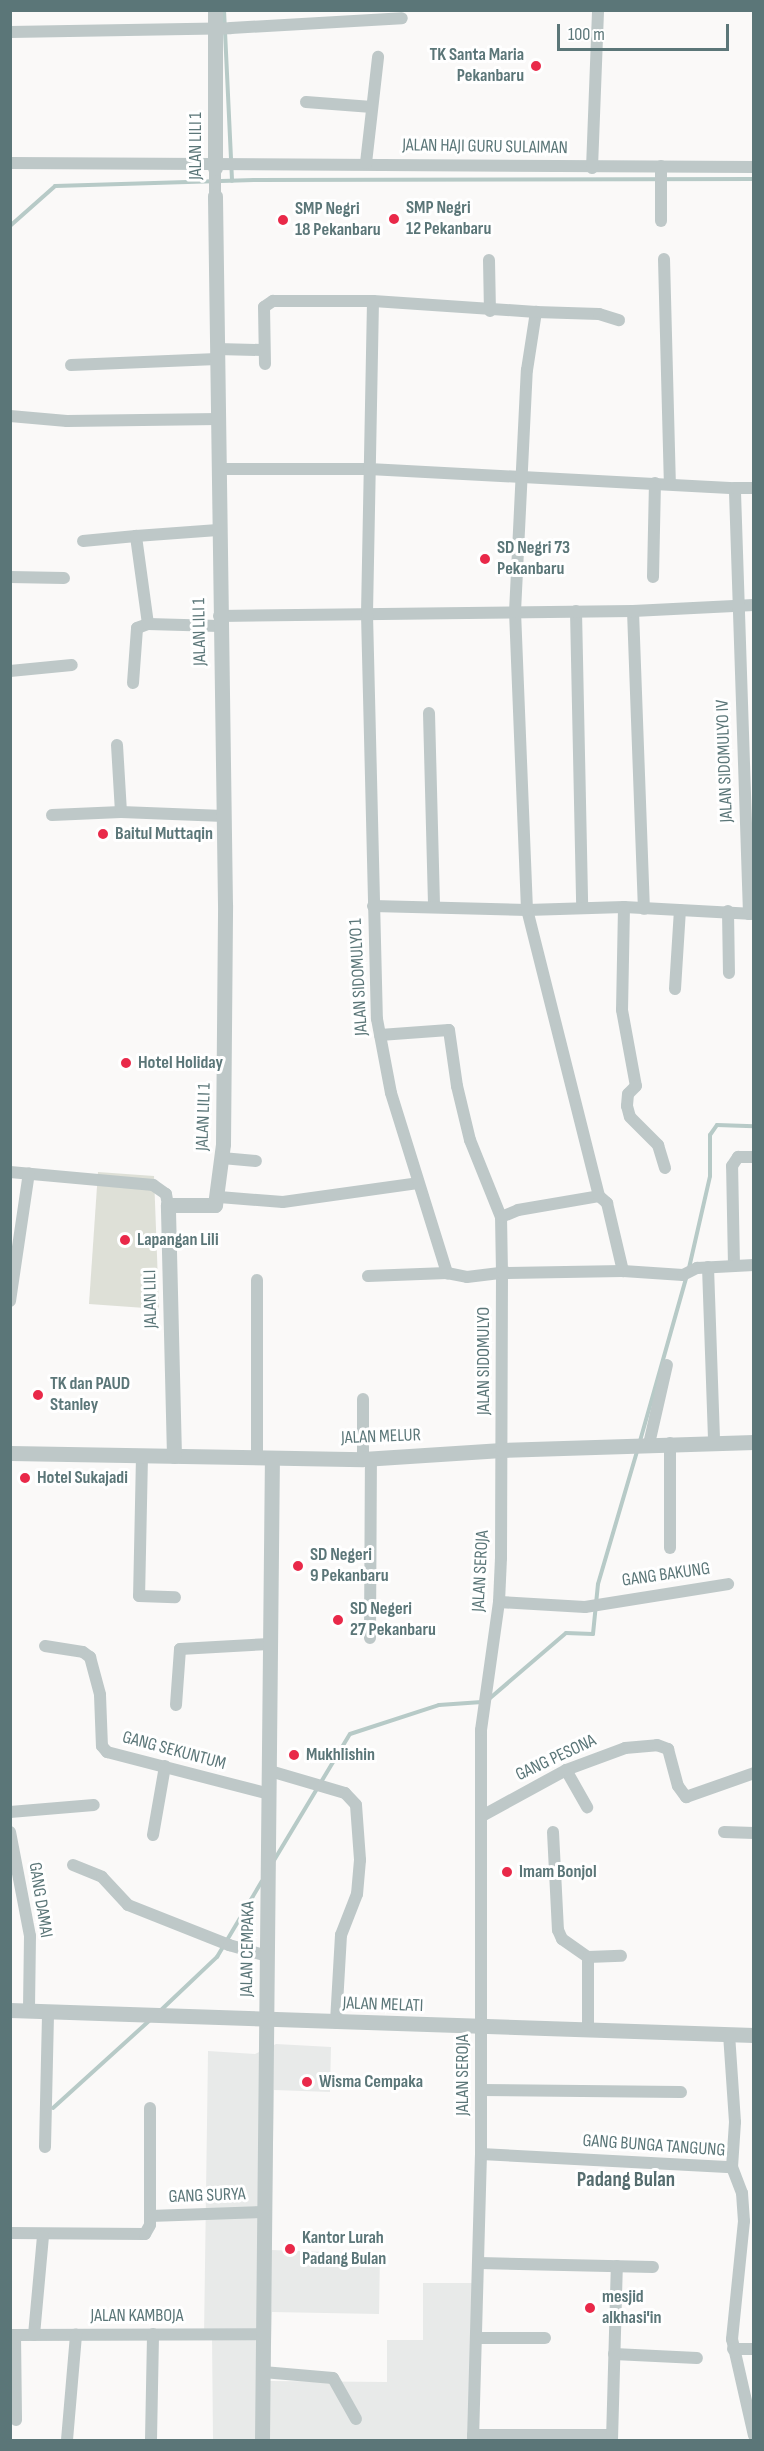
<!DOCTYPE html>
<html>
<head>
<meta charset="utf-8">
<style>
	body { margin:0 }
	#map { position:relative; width:764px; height:2451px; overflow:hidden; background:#faf9f8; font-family:"Sofia Sans Condensed",sans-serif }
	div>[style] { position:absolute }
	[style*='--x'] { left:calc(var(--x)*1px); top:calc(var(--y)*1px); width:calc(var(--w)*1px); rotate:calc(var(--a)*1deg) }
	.built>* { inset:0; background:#e8eae9 }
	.green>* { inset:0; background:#dee0d7 }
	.stream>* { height:4px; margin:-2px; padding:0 2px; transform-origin:2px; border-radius:2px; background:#b7cac7 }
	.minor>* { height:12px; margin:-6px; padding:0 6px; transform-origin:6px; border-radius:6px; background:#bec8c8 }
	.tertiary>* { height:15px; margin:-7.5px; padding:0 7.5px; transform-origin:7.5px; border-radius:7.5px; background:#bec8c8 }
	.dots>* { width:16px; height:16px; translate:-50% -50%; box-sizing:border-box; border:3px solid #fff; border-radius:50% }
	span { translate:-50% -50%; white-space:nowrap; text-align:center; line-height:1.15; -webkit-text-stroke:6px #fff; paint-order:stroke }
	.poi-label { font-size:18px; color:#5b7678; font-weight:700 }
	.right { translate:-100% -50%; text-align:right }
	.left { translate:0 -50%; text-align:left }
	.street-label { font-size:18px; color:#5b7678 }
	.quarter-label { font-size:21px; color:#566d6f; font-weight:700 }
	.frame { position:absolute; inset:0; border:12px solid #5b7678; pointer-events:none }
	.scale { position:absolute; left:557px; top:24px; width:172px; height:27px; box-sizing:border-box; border:3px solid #5b7678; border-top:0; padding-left:8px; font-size:18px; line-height:21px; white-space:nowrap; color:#5b7678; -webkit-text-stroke:4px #fff; paint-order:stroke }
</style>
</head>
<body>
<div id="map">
	<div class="built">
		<i style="clip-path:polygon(276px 2044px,331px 2047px,330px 2092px,274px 2090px,271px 2250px,380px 2254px,379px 2314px,272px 2312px,270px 2381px,387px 2382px,387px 2340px,423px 2340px,423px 2283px,472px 2283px,468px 2440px,213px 2440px,212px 2336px,204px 2336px,208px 2051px,255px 2054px)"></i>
	</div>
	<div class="green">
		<i style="clip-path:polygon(98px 1172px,154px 1176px,159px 1309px,89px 1304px)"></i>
	</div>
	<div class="stream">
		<i style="--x:224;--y:10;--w:171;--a:87.3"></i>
		<i style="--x:10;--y:226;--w:60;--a:-41.6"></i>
		<i style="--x:55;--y:186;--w:199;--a:-1.7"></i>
		<i style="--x:254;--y:180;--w:500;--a:-0.11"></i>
		<i style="--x:689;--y:1268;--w:94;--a:-77.1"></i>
		<i style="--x:710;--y:1176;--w:41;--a:-90"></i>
		<i style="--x:710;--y:1135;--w:12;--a:-55"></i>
		<i style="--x:717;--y:1125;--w:37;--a:2"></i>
		<i style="--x:640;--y:1441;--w:169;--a:-74.2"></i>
		<i style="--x:489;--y:1699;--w:101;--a:-40.6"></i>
		<i style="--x:566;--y:1633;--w:27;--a:2"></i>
		<i style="--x:593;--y:1634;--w:50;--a:-84.3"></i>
		<i style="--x:598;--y:1584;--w:142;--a:-73.6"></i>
		<i style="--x:273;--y:1862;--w:149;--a:-59"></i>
		<i style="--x:350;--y:1734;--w:94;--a:-18"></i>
		<i style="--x:439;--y:1705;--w:43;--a:-4"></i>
		<i style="--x:160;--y:2011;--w:79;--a:-43.5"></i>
		<i style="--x:217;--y:1957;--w:88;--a:-59.4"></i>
		<i style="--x:53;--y:2108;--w:131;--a:-42.2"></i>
	</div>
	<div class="minor">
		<i style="--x:10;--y:32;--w:221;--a:-1"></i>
		<i style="--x:231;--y:28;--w:171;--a:-3.3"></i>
		<i style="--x:306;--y:102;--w:66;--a:4.3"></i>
		<i style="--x:10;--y:163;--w:744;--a:0.31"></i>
		<i style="--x:366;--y:163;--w:107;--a:-83.5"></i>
		<i style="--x:215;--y:168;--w:28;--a:90"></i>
		<i style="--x:592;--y:168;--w:158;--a:-87.8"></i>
		<i style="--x:661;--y:221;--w:55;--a:-90"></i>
		<i style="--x:664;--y:259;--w:225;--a:88.5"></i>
		<i style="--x:489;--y:260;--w:51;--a:88.9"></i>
		<i style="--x:536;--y:312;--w:63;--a:1.8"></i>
		<i style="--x:599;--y:314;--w:21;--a:17"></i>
		<i style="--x:217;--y:349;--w:45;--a:1.3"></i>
		<i style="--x:265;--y:364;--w:57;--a:-91"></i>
		<i style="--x:264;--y:307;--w:11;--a:-34"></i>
		<i style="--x:273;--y:301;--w:100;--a:0"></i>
		<i style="--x:71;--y:365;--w:146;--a:-2.4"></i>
		<i style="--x:10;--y:416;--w:57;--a:5"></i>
		<i style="--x:67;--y:421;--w:151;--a:-0.8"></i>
		<i style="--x:218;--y:469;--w:151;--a:0"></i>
		<i style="--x:369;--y:469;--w:366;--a:3"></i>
		<i style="--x:83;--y:541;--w:53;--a:-5.4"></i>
		<i style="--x:10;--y:577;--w:54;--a:1.1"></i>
		<i style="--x:653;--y:577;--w:94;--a:-88.8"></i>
		<i style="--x:576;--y:611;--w:296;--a:88.8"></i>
		<i style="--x:633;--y:611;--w:298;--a:87.9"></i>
		<i style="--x:219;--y:616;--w:414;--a:-0.7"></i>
		<i style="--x:633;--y:611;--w:121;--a:-2.8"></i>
		<i style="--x:148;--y:624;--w:89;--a:-97.8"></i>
		<i style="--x:136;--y:536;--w:82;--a:-4.2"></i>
		<i style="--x:10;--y:671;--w:62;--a:-5.5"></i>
		<i style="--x:133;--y:683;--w:55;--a:-85.8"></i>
		<i style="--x:137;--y:628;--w:12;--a:-20"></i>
		<i style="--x:148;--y:624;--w:71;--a:1.6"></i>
		<i style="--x:429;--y:713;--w:193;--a:88.5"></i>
		<i style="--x:117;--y:745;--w:67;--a:86.6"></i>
		<i style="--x:52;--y:815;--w:69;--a:-2.5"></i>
		<i style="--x:121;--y:812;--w:103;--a:2.2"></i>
		<i style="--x:373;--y:906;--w:154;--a:1.5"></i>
		<i style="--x:527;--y:910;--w:97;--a:-1.8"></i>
		<i style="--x:624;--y:907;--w:130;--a:3.1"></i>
		<i style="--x:624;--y:907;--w:103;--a:91.1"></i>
		<i style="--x:622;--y:1010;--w:77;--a:79.6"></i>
		<i style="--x:636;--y:1086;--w:11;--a:135"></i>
		<i style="--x:628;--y:1094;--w:12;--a:95"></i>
		<i style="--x:627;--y:1106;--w:11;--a:75"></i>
		<i style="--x:630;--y:1117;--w:40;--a:45"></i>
		<i style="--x:658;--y:1145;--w:24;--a:73"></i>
		<i style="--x:728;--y:911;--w:62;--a:89.1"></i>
		<i style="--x:749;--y:914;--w:426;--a:-91.9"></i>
		<i style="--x:735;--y:488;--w:19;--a:0"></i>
		<i style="--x:675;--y:989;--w:79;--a:-86.4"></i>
		<i style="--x:380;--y:1035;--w:69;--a:-4.1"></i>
		<i style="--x:449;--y:1030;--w:57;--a:81.9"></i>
		<i style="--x:457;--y:1086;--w:56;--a:76.5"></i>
		<i style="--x:470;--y:1140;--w:83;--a:68.1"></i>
		<i style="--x:222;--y:1158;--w:34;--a:5"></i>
		<i style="--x:10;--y:1172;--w:144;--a:5.2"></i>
		<i style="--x:153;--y:1185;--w:16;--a:35"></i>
		<i style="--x:166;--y:1194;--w:11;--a:80"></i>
		<i style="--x:599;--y:1196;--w:11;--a:41"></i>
		<i style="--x:607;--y:1203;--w:70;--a:76.8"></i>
		<i style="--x:219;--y:1197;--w:64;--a:4.5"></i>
		<i style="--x:283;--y:1202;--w:136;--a:-8"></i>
		<i style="--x:734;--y:1266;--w:100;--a:-91.1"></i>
		<i style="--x:732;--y:1166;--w:11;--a:-56"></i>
		<i style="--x:738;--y:1157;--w:16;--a:0"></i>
		<i style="--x:708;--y:1267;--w:174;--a:88"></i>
		<i style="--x:368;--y:1276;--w:79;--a:-2.2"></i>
		<i style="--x:257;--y:1280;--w:177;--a:90"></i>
		<i style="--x:10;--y:1301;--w:129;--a:-81.6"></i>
		<i style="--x:649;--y:1444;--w:81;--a:-77.2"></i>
		<i style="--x:142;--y:1456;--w:140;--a:91.2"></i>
		<i style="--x:139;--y:1596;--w:36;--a:2"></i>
		<i style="--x:363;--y:1459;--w:60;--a:-90"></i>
		<i style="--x:670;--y:1548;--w:105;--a:-90"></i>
		<i style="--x:499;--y:1602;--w:86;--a:3.3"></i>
		<i style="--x:585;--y:1607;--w:145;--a:-9.1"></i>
		<i style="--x:370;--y:1638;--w:179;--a:-89.7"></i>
		<i style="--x:45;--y:1646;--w:38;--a:9"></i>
		<i style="--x:83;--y:1652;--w:9;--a:36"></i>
		<i style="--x:90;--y:1657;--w:39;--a:75"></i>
		<i style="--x:100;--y:1695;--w:51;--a:87.8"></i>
		<i style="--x:102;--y:1746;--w:8;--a:50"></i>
		<i style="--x:107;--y:1752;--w:167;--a:14.5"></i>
		<i style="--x:176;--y:1705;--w:56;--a:-85.9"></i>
		<i style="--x:180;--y:1649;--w:90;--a:-3.2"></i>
		<i style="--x:566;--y:1770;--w:43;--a:60.4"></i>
		<i style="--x:270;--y:1771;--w:78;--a:16.3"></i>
		<i style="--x:345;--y:1793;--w:16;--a:47"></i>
		<i style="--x:356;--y:1805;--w:55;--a:85.8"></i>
		<i style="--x:360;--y:1860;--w:34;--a:95"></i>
		<i style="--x:357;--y:1894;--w:44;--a:111.3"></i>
		<i style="--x:341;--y:1935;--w:88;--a:93.3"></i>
		<i style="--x:10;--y:1812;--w:84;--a:-4.8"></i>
		<i style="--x:482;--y:1816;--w:96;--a:-28.7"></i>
		<i style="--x:566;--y:1770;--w:63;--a:-20.4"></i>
		<i style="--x:625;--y:1748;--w:32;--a:-5"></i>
		<i style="--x:657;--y:1745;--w:12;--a:20"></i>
		<i style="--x:668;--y:1749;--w:38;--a:75"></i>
		<i style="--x:678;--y:1786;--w:14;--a:54"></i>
		<i style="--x:686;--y:1797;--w:72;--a:-19.4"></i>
		<i style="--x:10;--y:1832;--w:106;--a:79.1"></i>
		<i style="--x:30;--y:1936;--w:75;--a:90.8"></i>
		<i style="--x:553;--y:1832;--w:98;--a:87.1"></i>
		<i style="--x:558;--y:1930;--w:10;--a:66"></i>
		<i style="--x:562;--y:1939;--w:32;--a:35"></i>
		<i style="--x:724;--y:1832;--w:30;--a:2"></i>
		<i style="--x:153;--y:1835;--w:70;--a:-80.1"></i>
		<i style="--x:73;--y:1865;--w:31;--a:22"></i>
		<i style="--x:102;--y:1877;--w:38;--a:47"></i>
		<i style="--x:128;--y:1905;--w:109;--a:21.6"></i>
		<i style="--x:229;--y:1945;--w:40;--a:16"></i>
		<i style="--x:588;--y:2029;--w:72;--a:-90"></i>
		<i style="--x:588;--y:1957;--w:33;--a:-2"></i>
		<i style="--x:729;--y:2034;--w:88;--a:86.1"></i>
		<i style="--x:735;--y:2122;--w:45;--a:93.8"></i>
		<i style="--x:481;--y:2090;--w:200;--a:0.6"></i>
		<i style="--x:45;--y:2147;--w:135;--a:-88.7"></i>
		<i style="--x:481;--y:2154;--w:251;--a:3"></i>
		<i style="--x:732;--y:2167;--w:28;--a:69"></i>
		<i style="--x:742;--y:2193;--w:28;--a:86"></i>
		<i style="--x:744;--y:2221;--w:119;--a:95.8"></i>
		<i style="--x:732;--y:2339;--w:99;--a:77.2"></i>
		<i style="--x:150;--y:2216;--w:115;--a:-2"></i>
		<i style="--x:10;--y:2233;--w:135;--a:0.4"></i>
		<i style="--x:145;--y:2234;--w:10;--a:-61"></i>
		<i style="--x:150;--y:2225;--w:117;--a:-90"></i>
		<i style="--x:479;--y:2263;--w:174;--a:1.3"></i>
		<i style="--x:10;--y:2335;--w:253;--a:-0.2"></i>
		<i style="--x:15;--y:2335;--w:85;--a:89.3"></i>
		<i style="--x:34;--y:2335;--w:99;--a:-84.8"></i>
		<i style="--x:476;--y:2338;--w:69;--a:0"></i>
		<i style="--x:733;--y:2349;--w:21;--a:0"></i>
		<i style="--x:614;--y:2354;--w:83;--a:2.8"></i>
		<i style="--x:263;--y:2372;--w:70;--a:4.9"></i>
		<i style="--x:333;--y:2378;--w:47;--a:60.7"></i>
		<i style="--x:473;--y:2435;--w:139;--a:0"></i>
		<i style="--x:67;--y:2440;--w:106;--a:-85.1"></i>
		<i style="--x:151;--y:2440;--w:106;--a:-88.9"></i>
		<i style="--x:473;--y:2440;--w:286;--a:-88.4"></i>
		<i style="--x:481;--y:2154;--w:424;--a:-90"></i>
		<i style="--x:481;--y:1730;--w:129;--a:-82"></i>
		<i style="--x:499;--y:1602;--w:44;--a:-87.4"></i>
		<i style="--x:501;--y:1558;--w:285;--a:-89.8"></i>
		<i style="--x:502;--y:1273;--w:56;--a:-91"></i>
		<i style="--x:501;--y:1217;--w:18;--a:-22"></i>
		<i style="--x:518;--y:1210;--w:82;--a:-9.8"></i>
		<i style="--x:599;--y:1196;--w:295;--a:-104.1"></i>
		<i style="--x:527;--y:910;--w:298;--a:-92.3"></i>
		<i style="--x:515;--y:612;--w:242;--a:-87.2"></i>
		<i style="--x:527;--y:370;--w:59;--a:-81.2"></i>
		<i style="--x:536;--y:312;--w:163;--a:-176.1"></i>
		<i style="--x:373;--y:301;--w:313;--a:91.1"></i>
		<i style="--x:367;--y:614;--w:405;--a:88.6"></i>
		<i style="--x:377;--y:1019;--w:75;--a:79.3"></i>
		<i style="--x:391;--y:1093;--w:189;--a:72.7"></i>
		<i style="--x:447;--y:1273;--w:20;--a:11"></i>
		<i style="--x:467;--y:1277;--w:35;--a:-7"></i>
		<i style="--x:502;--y:1273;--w:121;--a:-0.9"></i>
		<i style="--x:623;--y:1271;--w:60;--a:3.8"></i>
		<i style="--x:683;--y:1275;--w:16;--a:-27"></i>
		<i style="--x:697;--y:1268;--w:57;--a:-3"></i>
		<i style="--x:612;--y:2440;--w:174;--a:-88.4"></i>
	</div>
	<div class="tertiary">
		<i style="--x:215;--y:10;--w:158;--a:90"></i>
		<i style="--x:10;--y:1453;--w:353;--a:1"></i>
		<i style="--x:363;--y:1459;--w:139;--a:-3.7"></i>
		<i style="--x:502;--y:1450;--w:252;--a:-1.8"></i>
		<i style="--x:174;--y:1456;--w:251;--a:-91.4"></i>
		<i style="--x:168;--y:1205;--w:47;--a:0"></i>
		<i style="--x:215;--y:1205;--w:62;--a:-82.5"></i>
		<i style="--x:223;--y:1144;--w:239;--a:-89.5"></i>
		<i style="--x:225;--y:905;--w:709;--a:-90.81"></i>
		<i style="--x:10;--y:2010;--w:744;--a:1.92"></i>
		<i style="--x:262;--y:2440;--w:982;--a:-89.42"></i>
	</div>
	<div class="dots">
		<i style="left:536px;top:66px;background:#e92949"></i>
		<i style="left:394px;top:219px;background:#e92949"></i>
		<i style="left:283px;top:220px;background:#e92949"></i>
		<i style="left:485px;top:559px;background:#e92949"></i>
		<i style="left:103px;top:834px;background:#e92949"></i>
		<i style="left:126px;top:1063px;background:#e92949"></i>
		<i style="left:125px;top:1240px;background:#e92949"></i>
		<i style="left:38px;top:1395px;background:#e92949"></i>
		<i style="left:25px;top:1478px;background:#e92949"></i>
		<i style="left:298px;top:1566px;background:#e92949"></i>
		<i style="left:338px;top:1620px;background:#e92949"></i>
		<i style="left:294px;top:1755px;background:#e92949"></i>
		<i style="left:507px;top:1872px;background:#e92949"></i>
		<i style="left:307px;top:2082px;background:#e92949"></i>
		<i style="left:290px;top:2249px;background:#e92949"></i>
		<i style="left:590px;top:2308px;background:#e92949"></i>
	</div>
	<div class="poi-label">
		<span class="right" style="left:524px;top:66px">TK Santa Maria<br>Pekanbaru</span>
		<span class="left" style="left:406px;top:219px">SMP Negri<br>12 Pekanbaru</span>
		<span class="left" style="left:295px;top:220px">SMP Negri<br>18 Pekanbaru</span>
		<span class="left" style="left:497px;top:559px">SD Negri 73<br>Pekanbaru</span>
		<span class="left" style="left:115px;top:834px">Baitul Muttaqin</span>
		<span class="left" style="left:138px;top:1063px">Hotel Holiday</span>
		<span class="left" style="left:137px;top:1240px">Lapangan Lili</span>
		<span class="left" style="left:50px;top:1395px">TK dan PAUD<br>Stanley</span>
		<span class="left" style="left:37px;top:1478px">Hotel Sukajadi</span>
		<span class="left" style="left:310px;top:1566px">SD Negeri<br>9 Pekanbaru</span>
		<span class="left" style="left:350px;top:1620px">SD Negeri<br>27 Pekanbaru</span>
		<span class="left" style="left:306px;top:1755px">Mukhlishin</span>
		<span class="left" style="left:519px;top:1872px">Imam Bonjol</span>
		<span class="left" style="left:319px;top:2082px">Wisma Cempaka</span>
		<span class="left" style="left:302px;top:2249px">Kantor Lurah<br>Padang Bulan</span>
		<span class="left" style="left:602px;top:2308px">mesjid<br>alkhasi'in</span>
	</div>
	<div class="street-label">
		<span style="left:196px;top:146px;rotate:-90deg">JALAN LILI 1</span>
		<span style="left:485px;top:147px;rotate:1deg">JALAN HAJI GURU SULAIMAN</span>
		<span style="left:200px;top:632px;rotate:-91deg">JALAN LILI 1</span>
		<span style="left:725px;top:761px;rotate:-92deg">JALAN SIDOMULYO IV</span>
		<span style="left:359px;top:977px;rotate:-93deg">JALAN SIDOMULYO 1</span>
		<span style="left:204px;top:1117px;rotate:-88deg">JALAN LILI 1</span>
		<span style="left:151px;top:1299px;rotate:-91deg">JALAN LILI</span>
		<span style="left:484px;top:1361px;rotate:-90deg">JALAN SIDOMULYO</span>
		<span style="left:381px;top:1437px;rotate:-2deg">JALAN MELUR</span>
		<span style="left:481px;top:1571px;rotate:-87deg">JALAN SEROJA</span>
		<span style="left:666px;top:1575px;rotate:-8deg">GANG BAKUNG</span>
		<span style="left:174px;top:1751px;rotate:15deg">GANG SEKUNTUM</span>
		<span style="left:556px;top:1758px;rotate:-25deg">GANG PESONA</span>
		<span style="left:40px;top:1900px;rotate:81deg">GANG DAMAI</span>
		<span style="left:248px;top:1949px;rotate:-89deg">JALAN CEMPAKA</span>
		<span style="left:383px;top:2005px;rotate:2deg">JALAN MELATI</span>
		<span style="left:463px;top:2075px;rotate:-90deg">JALAN SEROJA</span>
		<span style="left:654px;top:2146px;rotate:4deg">GANG BUNGA TANGUNG</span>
		<span style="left:207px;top:2196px;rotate:-2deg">GANG SURYA</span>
		<span style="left:137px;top:2316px">JALAN KAMBOJA</span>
	</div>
	<div class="quarter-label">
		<span style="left:626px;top:2180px">Padang Bulan</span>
	</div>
	<div class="frame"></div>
	<div class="scale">100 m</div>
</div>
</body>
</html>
